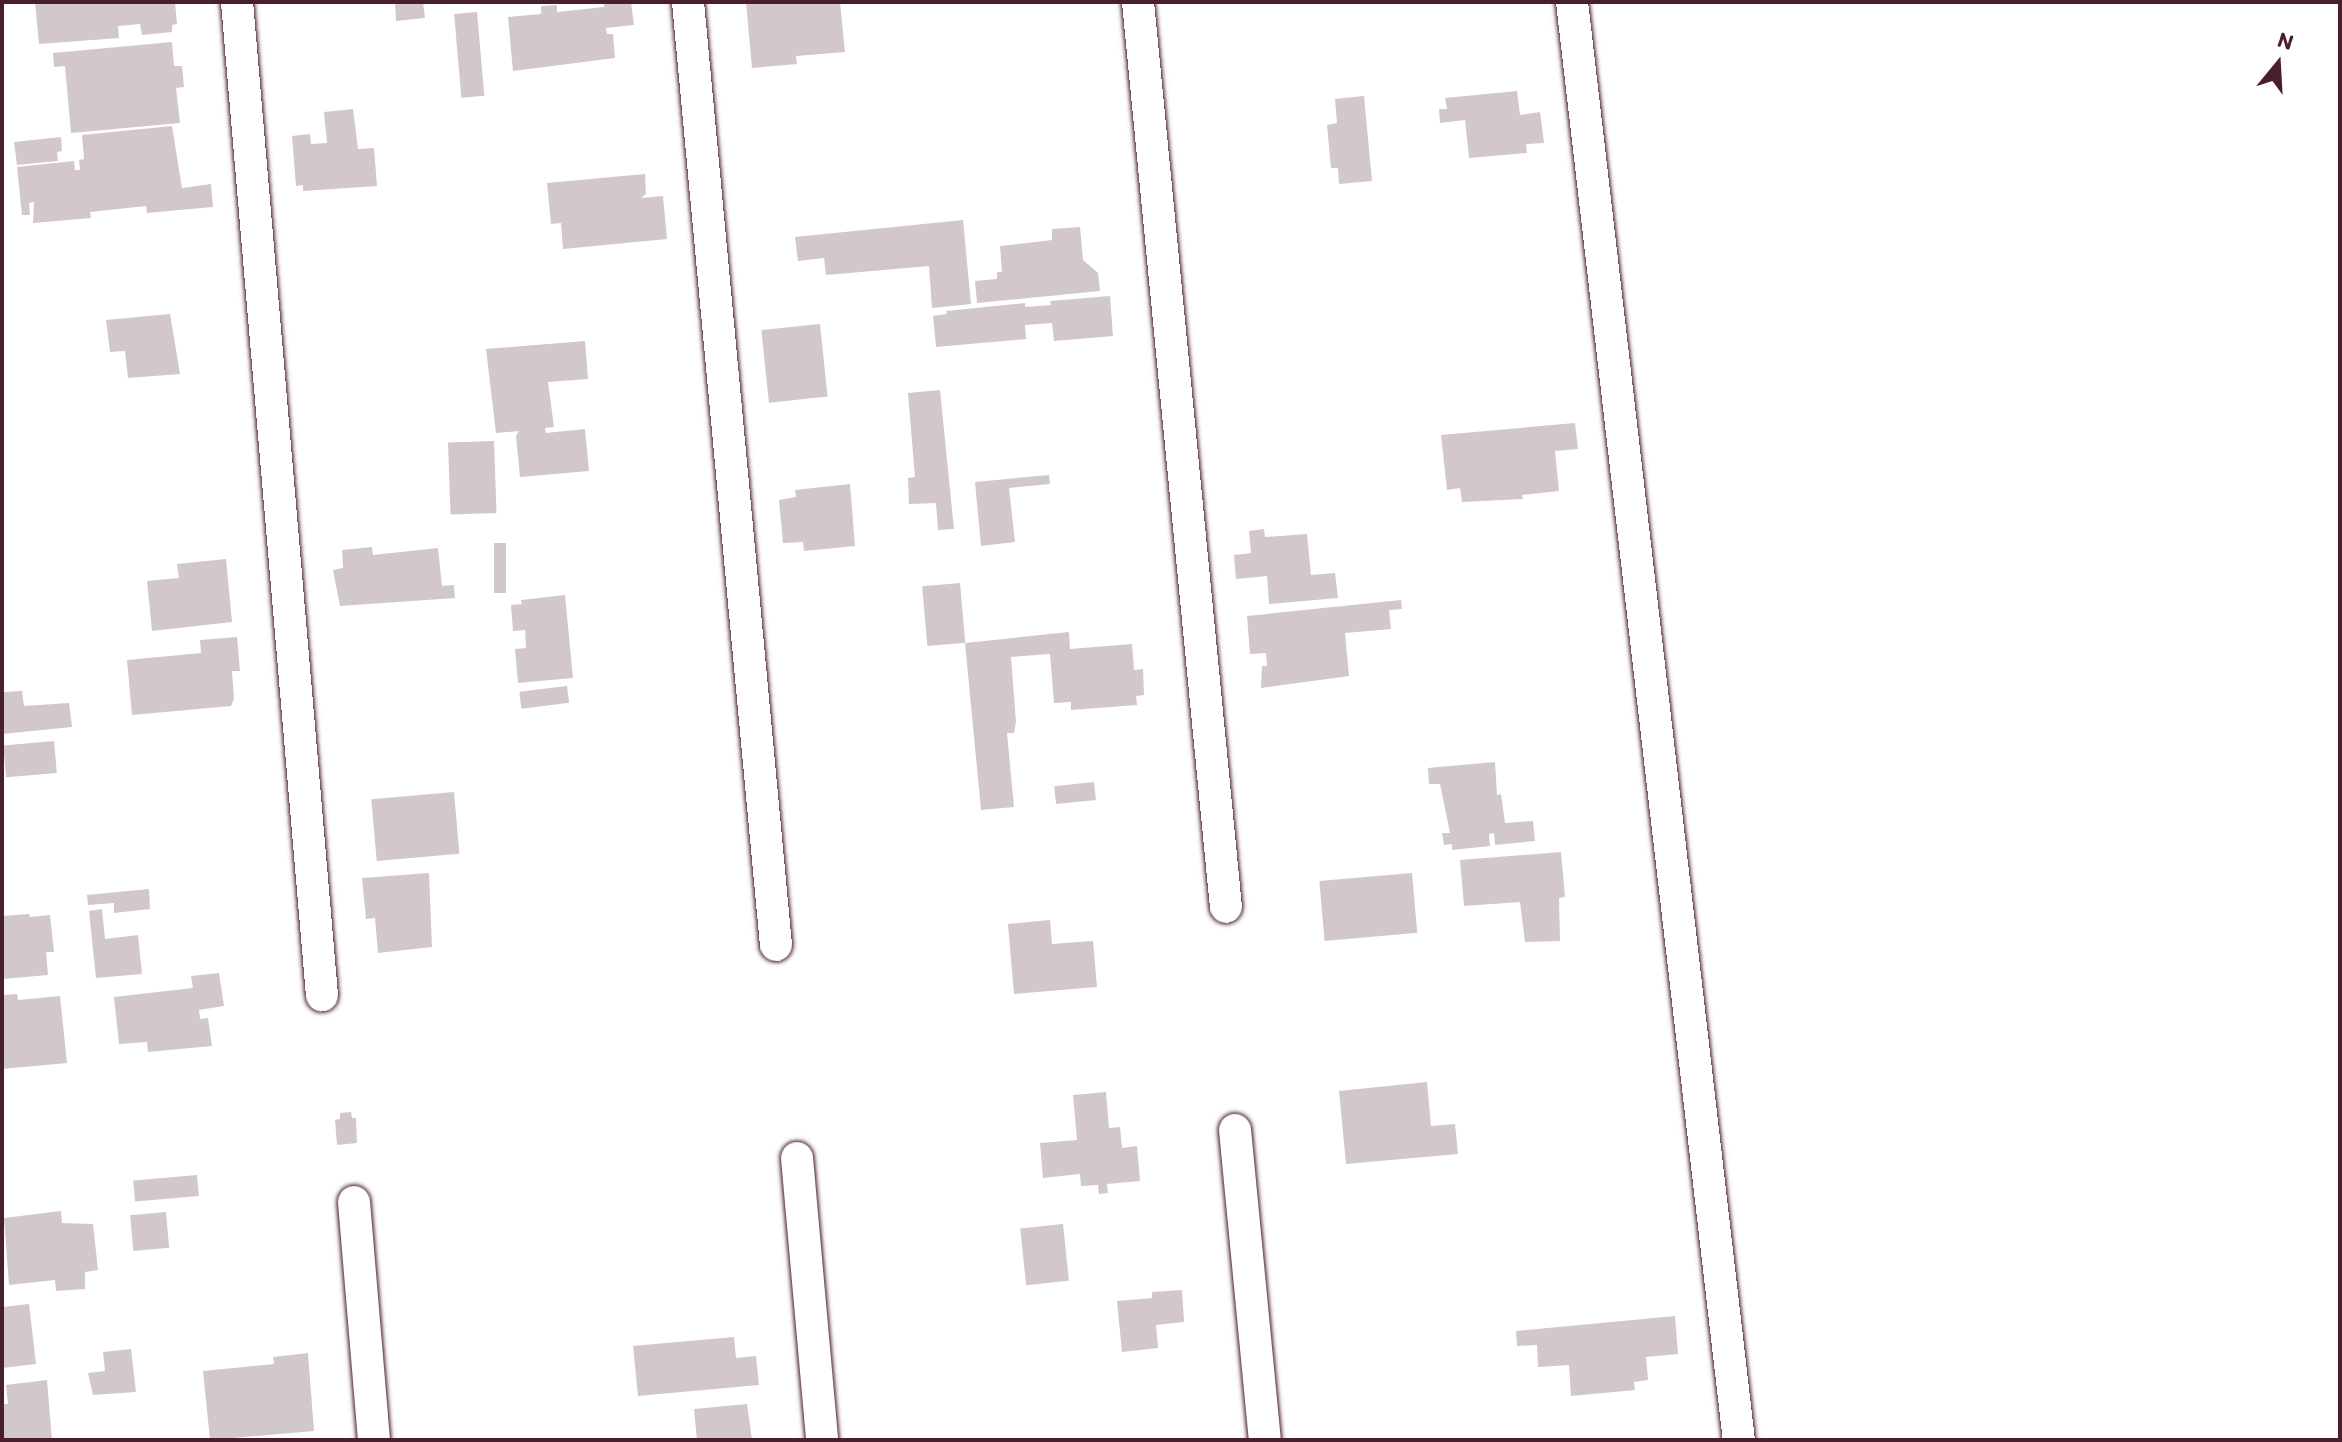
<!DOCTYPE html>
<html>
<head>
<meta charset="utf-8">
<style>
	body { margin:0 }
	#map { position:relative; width:2342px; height:1442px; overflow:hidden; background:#fff; font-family:Itim,sans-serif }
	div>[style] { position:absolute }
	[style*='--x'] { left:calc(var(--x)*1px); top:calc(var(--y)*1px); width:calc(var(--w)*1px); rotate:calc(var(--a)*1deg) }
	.building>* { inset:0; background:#d2c7cb; transform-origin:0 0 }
	.roads { filter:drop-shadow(0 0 2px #4a1f2b) drop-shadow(0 0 2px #4a1f2b) }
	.minor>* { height:32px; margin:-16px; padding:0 16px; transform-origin:16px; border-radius:16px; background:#fff }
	span { translate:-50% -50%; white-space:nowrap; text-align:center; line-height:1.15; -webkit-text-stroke:6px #fff; paint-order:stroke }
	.frame { position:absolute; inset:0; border:4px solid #4a1f2b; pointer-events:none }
	.north { position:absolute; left:2238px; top:24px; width:80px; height:80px; -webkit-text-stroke:6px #fff; paint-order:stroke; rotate:18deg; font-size:22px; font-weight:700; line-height:32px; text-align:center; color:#4a1f2b }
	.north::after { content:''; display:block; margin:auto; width:28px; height:36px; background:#4a1f2b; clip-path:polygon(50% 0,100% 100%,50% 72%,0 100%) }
</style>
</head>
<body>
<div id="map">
	<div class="building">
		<i style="clip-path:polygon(35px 2px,175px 2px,177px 24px,172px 25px,172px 32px,142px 35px,140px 24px,118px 26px,119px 38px,39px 44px)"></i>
		<i style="clip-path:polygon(395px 2px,423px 2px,425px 18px,396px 21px)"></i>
		<i style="clip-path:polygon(604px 2px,631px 2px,634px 25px,606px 28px,607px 34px,613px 34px,615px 58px,513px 71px,508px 17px,541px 14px,541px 6px,557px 5px,557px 12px,604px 7px)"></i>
		<i style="clip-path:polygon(746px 2px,840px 2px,845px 52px,796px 56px,797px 64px,752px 68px)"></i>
		<i style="left:477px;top:12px;width:84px;height:23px;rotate:85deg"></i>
		<i style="clip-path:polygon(172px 42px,174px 66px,182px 66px,184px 87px,176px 88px,180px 123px,71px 133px,65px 66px,54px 67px,53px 53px)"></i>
		<i style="clip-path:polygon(1517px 91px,1520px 115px,1540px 112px,1544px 143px,1526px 144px,1527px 153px,1469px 158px,1465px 120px,1440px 123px,1439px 109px,1447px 109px,1445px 98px)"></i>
		<i style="clip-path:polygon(1364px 96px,1372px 181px,1339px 184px,1338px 168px,1331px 168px,1327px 125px,1337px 123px,1335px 99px)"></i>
		<i style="clip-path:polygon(353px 109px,358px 149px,374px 148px,377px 186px,303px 191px,303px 185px,296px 186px,292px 136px,310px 134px,311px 144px,327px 143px,324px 112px)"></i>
		<i style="clip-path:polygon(172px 126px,182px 188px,211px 184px,213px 207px,147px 213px,146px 206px,90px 212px,91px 218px,33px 223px,34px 202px,29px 203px,30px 215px,22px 215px,17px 167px,74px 161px,75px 170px,80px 170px,79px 160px,84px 159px,82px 135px)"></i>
		<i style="clip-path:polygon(61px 137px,62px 151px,57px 152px,58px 161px,17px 165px,14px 142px)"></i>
		<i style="clip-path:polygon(645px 174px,646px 194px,641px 198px,663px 196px,667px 239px,563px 249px,561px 223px,551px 224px,547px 183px)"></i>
		<i style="clip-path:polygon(963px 220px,971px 304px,932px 308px,929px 266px,826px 275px,824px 258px,798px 261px,795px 237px)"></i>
		<i style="clip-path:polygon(1080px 227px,1083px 260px,1098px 273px,1100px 291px,977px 303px,975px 281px,997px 279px,997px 272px,1002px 272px,1000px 246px,1052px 240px,1052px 229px)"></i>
		<i style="clip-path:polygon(1110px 296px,1113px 336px,1054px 341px,1052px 323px,1025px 325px,1026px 339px,936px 347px,933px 316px,947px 314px,946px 311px,1025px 303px,1025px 307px,1051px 305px,1050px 301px)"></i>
		<i style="clip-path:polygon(170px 314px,180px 374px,128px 378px,125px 351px,110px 352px,106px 320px)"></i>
		<i style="left:820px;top:324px;width:73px;height:59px;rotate:84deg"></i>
		<i style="clip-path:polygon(585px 341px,588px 379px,548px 382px,554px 427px,545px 428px,546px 433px,585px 429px,589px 471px,520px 477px,516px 436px,519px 431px,496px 433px,486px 349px)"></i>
		<i style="clip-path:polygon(940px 390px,954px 529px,938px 530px,936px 503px,909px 504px,908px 478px,915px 477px,908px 393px)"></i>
		<i style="clip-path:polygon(1575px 423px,1578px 449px,1555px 451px,1559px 491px,1522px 495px,1523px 499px,1462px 502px,1460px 488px,1447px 490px,1441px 435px)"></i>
		<i style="left:494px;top:441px;width:72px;height:46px;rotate:88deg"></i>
		<i style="clip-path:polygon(1049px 475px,1050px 484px,1009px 488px,1015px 542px,981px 546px,975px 482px)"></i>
		<i style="clip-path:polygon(850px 484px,855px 546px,804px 551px,803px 542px,783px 543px,779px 500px,796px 497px,795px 490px)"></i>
		<i style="clip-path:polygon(1264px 529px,1265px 537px,1307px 534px,1311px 575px,1335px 573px,1338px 598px,1269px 604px,1267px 576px,1236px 579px,1234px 555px,1251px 553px,1249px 531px)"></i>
		<i style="left:494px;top:543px;width:12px;height:50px"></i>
		<i style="clip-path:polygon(372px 547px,373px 555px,438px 548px,442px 586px,454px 585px,455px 598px,340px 606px,333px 570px,343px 568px,342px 550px)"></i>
		<i style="clip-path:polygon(226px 559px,232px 622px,152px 631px,147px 581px,179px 578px,177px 564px)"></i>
		<i style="left:960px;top:583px;width:60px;height:38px;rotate:85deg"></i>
		<i style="clip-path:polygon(565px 595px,573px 678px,518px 683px,515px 649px,526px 648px,525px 630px,513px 631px,511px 605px,522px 604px,521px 600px)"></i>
		<i style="clip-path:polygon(1401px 600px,1402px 609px,1389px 610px,1391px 629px,1345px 633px,1349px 676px,1261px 688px,1262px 666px,1267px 666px,1266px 653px,1250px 654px,1247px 616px)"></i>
		<i style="clip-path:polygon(1069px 632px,1070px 649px,1132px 644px,1134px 670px,1143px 669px,1144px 695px,1136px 696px,1137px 705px,1071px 710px,1071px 702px,1054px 703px,1050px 654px,1011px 657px,1016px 722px,1014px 733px,1007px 733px,1014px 807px,981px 810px,965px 643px)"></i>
		<i style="clip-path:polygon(237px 637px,240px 671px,232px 671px,234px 699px,231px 706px,132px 715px,127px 660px,201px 653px,200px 640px)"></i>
		<i style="left:567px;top:686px;width:17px;height:48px;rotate:83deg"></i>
		<i style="clip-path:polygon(22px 691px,24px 706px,69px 703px,72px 727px,2px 734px,2px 692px)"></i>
		<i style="left:54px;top:741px;width:32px;height:51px;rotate:85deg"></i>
		<i style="clip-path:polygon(1495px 762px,1497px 795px,1501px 794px,1505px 823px,1533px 821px,1535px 841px,1495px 845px,1494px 833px,1489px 834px,1490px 846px,1452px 850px,1452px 844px,1444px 845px,1442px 833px,1450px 833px,1440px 784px,1429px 784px,1428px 768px)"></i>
		<i style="left:1094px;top:782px;width:18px;height:40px;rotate:84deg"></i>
		<i style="left:454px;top:792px;width:62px;height:83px;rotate:85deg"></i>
		<i style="clip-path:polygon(1561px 852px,1565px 897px,1559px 898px,1560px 941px,1525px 942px,1520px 902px,1464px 906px,1460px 860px)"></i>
		<i style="clip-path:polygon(429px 873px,432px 947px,378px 953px,375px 918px,366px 919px,362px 878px)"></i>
		<i style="left:1412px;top:873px;width:60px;height:93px;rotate:85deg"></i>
		<i style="clip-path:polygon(149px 889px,150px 909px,114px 913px,114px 903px,88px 905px,87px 895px)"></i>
		<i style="clip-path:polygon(102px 909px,105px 939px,138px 935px,142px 974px,96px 978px,89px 911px)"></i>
		<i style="clip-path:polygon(29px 914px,30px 917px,50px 915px,54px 952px,46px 952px,48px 975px,2px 979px,2px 916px)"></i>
		<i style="clip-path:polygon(1050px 920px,1052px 944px,1093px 941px,1097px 987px,1014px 994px,1008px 924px)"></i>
		<i style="clip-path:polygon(219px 973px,224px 1006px,199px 1010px,200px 1019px,208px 1018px,212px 1046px,148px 1052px,147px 1042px,119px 1044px,114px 997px,193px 988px,191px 976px)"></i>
		<i style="clip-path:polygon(17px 994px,18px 1000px,60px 996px,67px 1063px,2px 1069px,2px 995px)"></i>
		<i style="clip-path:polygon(1427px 1082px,1431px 1126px,1455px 1124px,1458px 1154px,1346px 1164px,1339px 1091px)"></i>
		<i style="clip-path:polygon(1106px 1092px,1109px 1128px,1120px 1127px,1122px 1148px,1137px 1146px,1140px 1181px,1107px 1184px,1108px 1193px,1099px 1194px,1098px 1185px,1081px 1186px,1080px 1174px,1043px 1178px,1040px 1143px,1077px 1140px,1073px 1095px)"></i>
		<i style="clip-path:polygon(351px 1112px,352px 1118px,356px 1118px,357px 1143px,337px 1145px,335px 1120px,340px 1119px,340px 1113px)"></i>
		<i style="left:197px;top:1175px;width:21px;height:64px;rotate:85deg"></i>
		<i style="clip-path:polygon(61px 1211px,62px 1223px,93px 1224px,98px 1270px,85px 1272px,85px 1289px,56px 1291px,55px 1280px,9px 1285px,4px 1218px)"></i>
		<i style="left:166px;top:1212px;width:36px;height:36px;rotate:85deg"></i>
		<i style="left:1063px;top:1224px;width:57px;height:43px;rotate:84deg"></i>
		<i style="clip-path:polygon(1182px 1290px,1184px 1322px,1156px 1325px,1158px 1348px,1122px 1352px,1117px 1301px,1152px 1298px,1152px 1292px)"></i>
		<i style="clip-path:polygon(29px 1304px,36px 1364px,2px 1368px,2px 1307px)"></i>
		<i style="clip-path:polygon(1675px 1316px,1678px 1354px,1646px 1357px,1648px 1380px,1634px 1382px,1635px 1390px,1571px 1396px,1569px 1365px,1538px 1367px,1537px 1345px,1517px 1346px,1516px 1331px)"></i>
		<i style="clip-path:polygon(734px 1337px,736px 1358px,756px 1356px,759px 1385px,638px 1396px,633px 1346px)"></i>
		<i style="clip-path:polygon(131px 1349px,136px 1392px,93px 1395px,88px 1373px,105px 1371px,103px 1352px)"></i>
		<i style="clip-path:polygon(308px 1353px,314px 1431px,210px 1440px,203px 1371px,274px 1364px,273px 1357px)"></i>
		<i style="clip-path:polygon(47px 1380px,52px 1440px,2px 1440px,2px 1404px,8px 1404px,6px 1385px)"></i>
		<i style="clip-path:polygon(747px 1404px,752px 1440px,697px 1440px,694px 1409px)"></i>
	</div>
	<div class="roads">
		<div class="minor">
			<i style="--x:237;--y:2;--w:997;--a:85.11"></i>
			<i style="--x:688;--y:2;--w:947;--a:84.67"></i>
			<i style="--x:1138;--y:2;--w:909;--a:84.45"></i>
			<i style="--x:1572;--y:2;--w:1448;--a:83.38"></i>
			<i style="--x:1235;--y:1130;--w:311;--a:84.5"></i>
			<i style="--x:797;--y:1158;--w:283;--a:84.9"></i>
			<i style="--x:354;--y:1202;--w:239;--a:85.2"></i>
		</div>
	</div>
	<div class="frame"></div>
	<div class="north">N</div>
</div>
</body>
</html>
